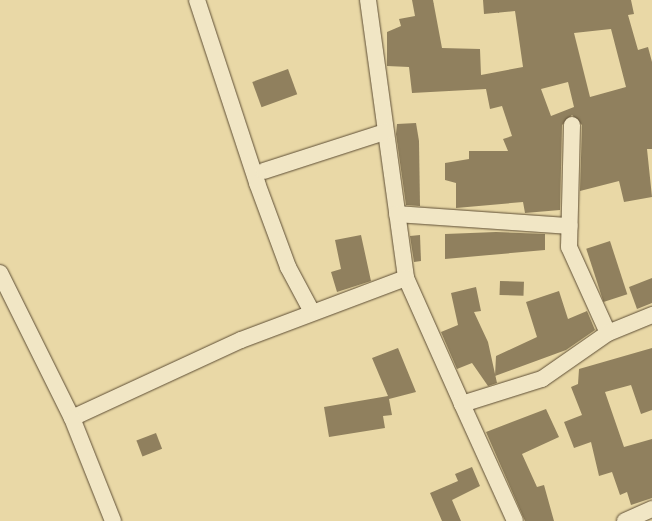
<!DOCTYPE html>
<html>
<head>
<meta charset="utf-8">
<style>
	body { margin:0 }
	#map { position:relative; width:652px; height:521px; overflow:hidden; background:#e9d8a6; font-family:Cardo,serif }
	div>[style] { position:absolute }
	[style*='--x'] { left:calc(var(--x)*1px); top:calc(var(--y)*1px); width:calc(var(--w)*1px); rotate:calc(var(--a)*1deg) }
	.building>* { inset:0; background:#90805e; transform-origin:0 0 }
	.roads { filter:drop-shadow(0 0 1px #5e4e35) drop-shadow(0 0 1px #5e4e35) }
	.street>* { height:16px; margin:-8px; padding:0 8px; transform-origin:8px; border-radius:8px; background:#f1e6c5 }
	span { translate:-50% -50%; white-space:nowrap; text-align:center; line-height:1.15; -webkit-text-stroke:4px #f1e6c5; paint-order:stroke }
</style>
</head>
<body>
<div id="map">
	<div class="building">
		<i style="clip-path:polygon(evenodd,412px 0,433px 0,442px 48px,480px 49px,481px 75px,523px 67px,515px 11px,484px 14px,483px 0,631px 0,634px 14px,628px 15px,638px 50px,648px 47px,652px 62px,652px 149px,647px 149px,652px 197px,624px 202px,619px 181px,580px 191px,582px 125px,572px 115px,562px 125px,560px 210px,525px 213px,523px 202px,456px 208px,456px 183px,445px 180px,445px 163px,469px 159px,469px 151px,508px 151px,503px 139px,512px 136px,502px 106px,490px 109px,486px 89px,412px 93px,409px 67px,387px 66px,387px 32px,401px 26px,399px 19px,415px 16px,412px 0,611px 29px,626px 87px,590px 97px,574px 33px,611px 29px,412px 0,568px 82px,574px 107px,551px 116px,541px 89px,568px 82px)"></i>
		<i style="left:288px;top:69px;width:27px;height:38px;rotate:70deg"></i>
		<i style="clip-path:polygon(416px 123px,419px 141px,420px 206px,406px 205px,396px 134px,397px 124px)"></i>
		<i style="clip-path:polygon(496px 232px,545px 234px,545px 250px,445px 259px,445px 234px)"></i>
		<i style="clip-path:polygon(361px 235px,371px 281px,337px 292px,331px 272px,341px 269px,335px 240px)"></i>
		<i style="clip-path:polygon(420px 235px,421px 261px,414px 262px,410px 236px)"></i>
		<i style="left:610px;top:241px;width:56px;height:25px;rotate:72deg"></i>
		<i style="clip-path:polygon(652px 278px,652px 303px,637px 309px,629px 287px)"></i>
		<i style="left:500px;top:281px;width:24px;height:14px;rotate:2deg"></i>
		<i style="clip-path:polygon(476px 287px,481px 311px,474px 312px,488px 342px,497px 383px,488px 386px,472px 363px,457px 369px,441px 332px,458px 325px,451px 293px)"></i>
		<i style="clip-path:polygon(559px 291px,568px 319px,587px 311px,595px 330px,566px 350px,495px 376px,496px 356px,537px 337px,526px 302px)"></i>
		<i style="clip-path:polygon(398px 348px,416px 392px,389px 399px,392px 415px,383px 416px,385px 428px,329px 437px,324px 407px,388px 396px,372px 358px)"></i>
		<i style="clip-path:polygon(652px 348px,652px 410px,641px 414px,631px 385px,605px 392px,624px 447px,652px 439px,652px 498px,631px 505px,627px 492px,620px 495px,612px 472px,599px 476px,591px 442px,574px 448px,564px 422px,582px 415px,571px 387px,578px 384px,579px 369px)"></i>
		<i style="clip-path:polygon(546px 409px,559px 437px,522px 454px,537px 487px,544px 485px,554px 521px,525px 521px,486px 432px)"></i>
		<i style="left:156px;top:433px;width:17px;height:21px;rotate:69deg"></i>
		<i style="clip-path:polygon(472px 467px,480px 486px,452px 500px,461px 521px,442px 521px,430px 493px,458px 481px,455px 474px)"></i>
	</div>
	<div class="roads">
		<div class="street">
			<i style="--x:197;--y:0;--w:193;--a:71.8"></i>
			<i style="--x:257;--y:183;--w:90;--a:69.7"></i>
			<i style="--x:288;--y:267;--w:51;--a:61.9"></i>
			<i style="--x:368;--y:0;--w:281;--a:82.2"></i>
			<i style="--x:572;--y:125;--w:122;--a:91.4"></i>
			<i style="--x:569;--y:247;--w:94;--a:65.6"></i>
			<i style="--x:264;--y:171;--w:127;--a:-17.9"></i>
			<i style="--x:397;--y:214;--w:173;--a:4"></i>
			<i style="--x:0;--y:273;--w:162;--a:63.6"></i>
			<i style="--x:72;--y:418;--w:186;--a:-24.8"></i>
			<i style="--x:241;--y:340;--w:176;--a:-20.6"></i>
			<i style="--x:406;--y:278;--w:138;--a:66"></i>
			<i style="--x:462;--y:404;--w:84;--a:-17.4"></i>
			<i style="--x:542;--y:379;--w:80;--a:-34.9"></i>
			<i style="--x:608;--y:333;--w:48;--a:-22.2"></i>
			<i style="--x:462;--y:404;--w:128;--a:65.6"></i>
			<i style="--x:72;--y:418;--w:111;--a:68.3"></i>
			<i style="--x:625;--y:521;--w:30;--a:-24"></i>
		</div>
	</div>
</div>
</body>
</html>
